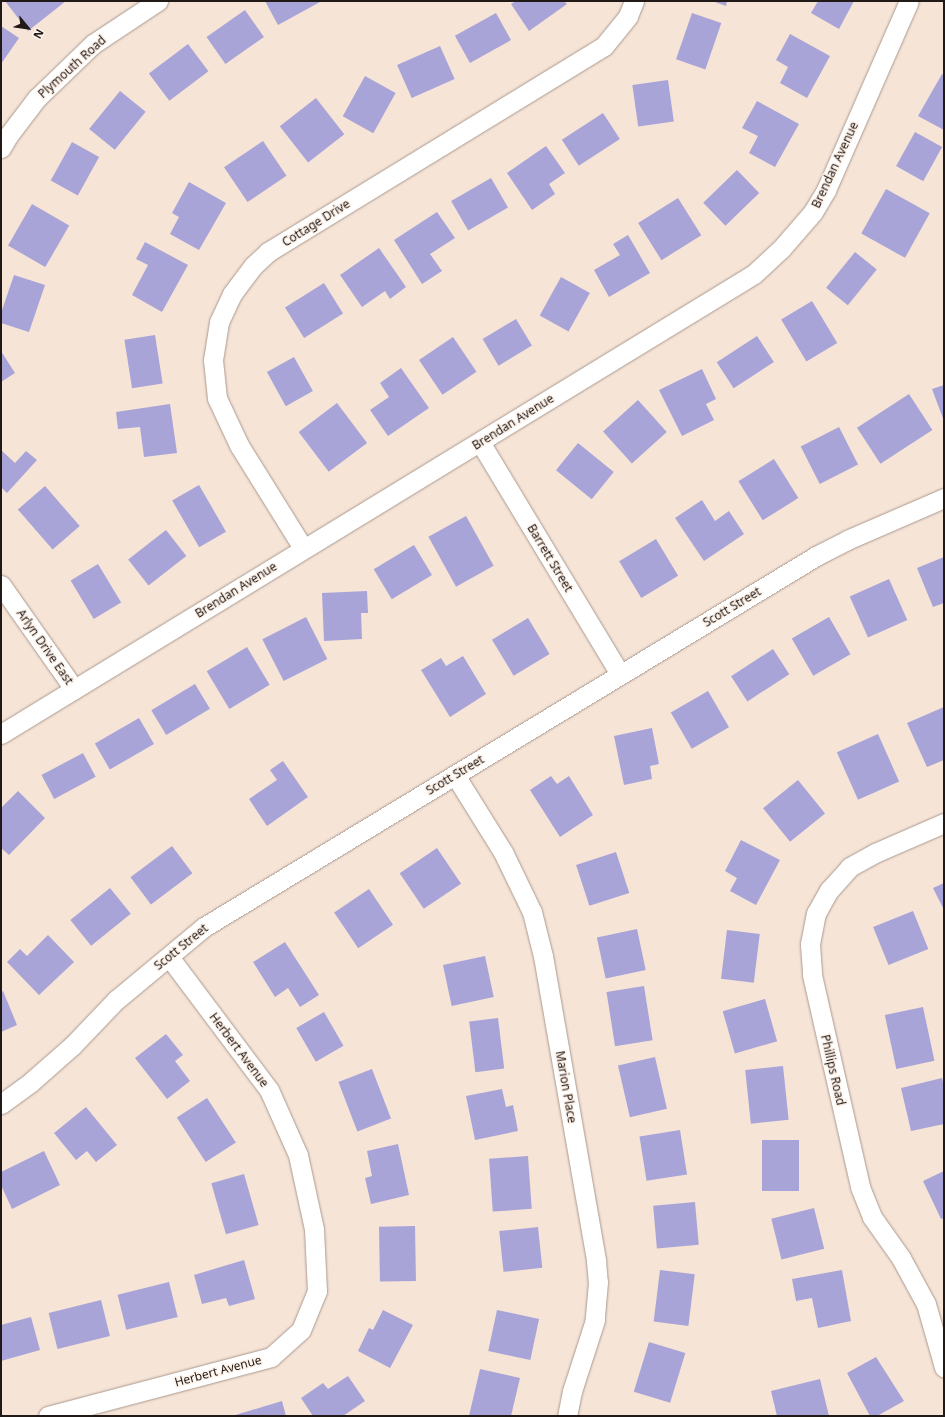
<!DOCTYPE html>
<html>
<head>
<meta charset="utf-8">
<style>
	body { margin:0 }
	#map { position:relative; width:945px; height:1417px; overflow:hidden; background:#f6e4d7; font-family:"Noto Sans",sans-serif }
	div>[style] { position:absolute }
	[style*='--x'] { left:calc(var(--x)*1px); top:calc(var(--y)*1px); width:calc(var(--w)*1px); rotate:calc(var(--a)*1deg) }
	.building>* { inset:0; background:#a9a4d8; transform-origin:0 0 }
	.roads { filter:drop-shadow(0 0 1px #aa998d) drop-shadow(0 0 1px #aa998d) }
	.street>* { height:19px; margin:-9.5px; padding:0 9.5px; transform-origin:9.5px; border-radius:9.5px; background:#fff }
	span { translate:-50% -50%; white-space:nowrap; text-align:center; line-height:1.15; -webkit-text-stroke:3px #fef3eb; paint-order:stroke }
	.street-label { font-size:12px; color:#201915 }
	.frame { position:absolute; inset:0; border:2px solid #201915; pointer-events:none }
	.north { position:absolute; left:8px; top:8px; width:40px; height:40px; -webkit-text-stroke:3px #fef3eb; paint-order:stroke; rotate:119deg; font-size:11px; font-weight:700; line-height:16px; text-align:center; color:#201915 }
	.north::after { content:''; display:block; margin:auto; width:14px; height:18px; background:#201915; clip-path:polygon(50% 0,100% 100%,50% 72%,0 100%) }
</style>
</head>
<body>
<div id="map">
	<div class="building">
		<i style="clip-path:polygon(5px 1px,66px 1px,28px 31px)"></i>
		<i style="clip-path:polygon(265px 1px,319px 1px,320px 2px,278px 25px)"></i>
		<i style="clip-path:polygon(516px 1px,564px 1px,567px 4px,529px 31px,511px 4px)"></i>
		<i style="clip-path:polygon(712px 1px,727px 1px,726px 6px)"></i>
		<i style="clip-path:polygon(818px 1px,854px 1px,839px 29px,811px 13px)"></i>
		<i style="left:245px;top:10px;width:33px;height:47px;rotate:55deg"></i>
		<i style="left:496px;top:13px;width:31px;height:47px;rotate:61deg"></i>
		<i style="left:692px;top:13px;width:31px;height:49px;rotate:19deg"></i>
		<i style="clip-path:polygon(1px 26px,19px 38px,1px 64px)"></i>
		<i style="clip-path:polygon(790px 34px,830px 56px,807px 98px,780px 83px,788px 67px,776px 60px)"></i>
		<i style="left:188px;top:44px;width:34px;height:49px;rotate:53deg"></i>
		<i style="left:440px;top:46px;width:36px;height:47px;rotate:66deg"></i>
		<i style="clip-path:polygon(942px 74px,944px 75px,944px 130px,918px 116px)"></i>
		<i style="left:365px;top:76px;width:35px;height:46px;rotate:29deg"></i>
		<i style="left:668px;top:80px;width:42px;height:36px;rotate:82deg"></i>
		<i style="left:120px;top:91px;width:33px;height:49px;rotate:39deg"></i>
		<i style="left:316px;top:98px;width:46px;height:46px;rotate:52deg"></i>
		<i style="clip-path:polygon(757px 101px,799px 124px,775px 167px,749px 153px,758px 136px,742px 128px)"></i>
		<i style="left:603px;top:113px;width:31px;height:49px;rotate:57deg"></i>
		<i style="left:915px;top:132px;width:31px;height:39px;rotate:29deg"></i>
		<i style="left:263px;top:141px;width:42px;height:47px;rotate:56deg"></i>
		<i style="left:72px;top:142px;width:31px;height:44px;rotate:29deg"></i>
		<i style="clip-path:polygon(546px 146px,565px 173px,549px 184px,555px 194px,532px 210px,507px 173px)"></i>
		<i style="left:737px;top:170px;width:32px;height:47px;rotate:46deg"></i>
		<i style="left:491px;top:178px;width:34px;height:46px;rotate:60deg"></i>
		<i style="clip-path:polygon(189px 182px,226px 203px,199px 250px,170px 234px,179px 217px,172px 213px)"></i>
		<i style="left:886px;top:189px;width:50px;height:51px;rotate:29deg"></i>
		<i style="left:678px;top:198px;width:44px;height:47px;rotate:58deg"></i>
		<i style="left:32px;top:204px;width:43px;height:48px;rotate:30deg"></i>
		<i style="clip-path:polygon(437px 212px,455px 238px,430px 254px,442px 271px,422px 284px,394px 240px)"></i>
		<i style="clip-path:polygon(628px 235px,650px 273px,609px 297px,594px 270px,620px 255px,613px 244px)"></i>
		<i style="clip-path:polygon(145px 242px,188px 265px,162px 312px,132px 295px,148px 265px,136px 259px)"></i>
		<i style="clip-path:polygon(379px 248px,406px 287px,390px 299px,385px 291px,362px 307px,340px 275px)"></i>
		<i style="left:855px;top:252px;width:28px;height:46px;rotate:39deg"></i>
		<i style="clip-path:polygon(14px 275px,45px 285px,29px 332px,1px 323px,1px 313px)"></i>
		<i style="left:561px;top:277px;width:33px;height:44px;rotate:29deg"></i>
		<i style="left:324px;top:283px;width:36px;height:46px;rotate:58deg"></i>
		<i style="left:812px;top:301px;width:49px;height:36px;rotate:59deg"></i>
		<i style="left:516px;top:319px;width:31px;height:39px;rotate:59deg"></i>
		<i style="left:155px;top:335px;width:49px;height:31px;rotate:81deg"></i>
		<i style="left:757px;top:336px;width:31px;height:48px;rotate:57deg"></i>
		<i style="left:453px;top:337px;width:42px;height:41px;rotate:56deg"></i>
		<i style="clip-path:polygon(1px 351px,15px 373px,1px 382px)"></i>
		<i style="left:294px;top:357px;width:39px;height:31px;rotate:61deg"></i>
		<i style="clip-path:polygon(401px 368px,429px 408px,388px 436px,370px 410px,389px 397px,380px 383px)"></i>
		<i style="clip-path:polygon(702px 369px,716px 399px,706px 404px,714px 420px,682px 436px,659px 390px)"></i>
		<i style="clip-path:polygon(944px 385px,944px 421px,932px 389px)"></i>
		<i style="left:909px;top:394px;width:43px;height:62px;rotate:57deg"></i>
		<i style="left:638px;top:400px;width:43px;height:47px;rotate:48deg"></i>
		<i style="left:337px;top:403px;width:50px;height:48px;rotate:53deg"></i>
		<i style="clip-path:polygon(170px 404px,177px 453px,144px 457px,140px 427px,118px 429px,116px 412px)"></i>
		<i style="left:839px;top:427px;width:42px;height:43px;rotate:63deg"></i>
		<i style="left:578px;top:443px;width:46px;height:35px;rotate:39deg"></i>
		<i style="clip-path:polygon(1px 450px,15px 463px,26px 451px,37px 460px,7px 493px,1px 487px)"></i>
		<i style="left:774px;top:459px;width:46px;height:42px;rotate:58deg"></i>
		<i style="left:199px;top:485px;width:54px;height:31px;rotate:60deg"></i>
		<i style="left:45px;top:486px;width:53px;height:36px;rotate:49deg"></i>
		<i style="clip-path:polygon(702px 500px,715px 521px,729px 511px,744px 534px,704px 561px,675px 518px)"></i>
		<i style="left:466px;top:516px;width:57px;height:43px;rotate:61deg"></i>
		<i style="left:166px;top:530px;width:33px;height:48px;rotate:52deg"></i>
		<i style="left:656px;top:539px;width:43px;height:43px;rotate:59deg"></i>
		<i style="left:414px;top:545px;width:35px;height:47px;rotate:59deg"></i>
		<i style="clip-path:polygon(944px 557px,944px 603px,933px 607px,917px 568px)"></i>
		<i style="left:98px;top:564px;width:45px;height:32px;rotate:59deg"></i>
		<i style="left:889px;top:579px;width:45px;height:43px;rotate:66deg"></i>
		<i style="clip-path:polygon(367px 591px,368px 613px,361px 613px,362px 639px,324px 641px,322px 593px)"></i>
		<i style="left:306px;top:617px;width:47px;height:49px;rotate:63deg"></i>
		<i style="left:829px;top:617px;width:43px;height:43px;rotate:60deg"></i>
		<i style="left:528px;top:618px;width:42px;height:42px;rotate:59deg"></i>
		<i style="left:247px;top:647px;width:44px;height:47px;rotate:59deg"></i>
		<i style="left:773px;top:649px;width:30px;height:50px;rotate:57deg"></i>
		<i style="clip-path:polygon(463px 656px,486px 694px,450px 717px,421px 670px,441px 658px,446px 666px)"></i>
		<i style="left:195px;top:684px;width:29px;height:51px;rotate:59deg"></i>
		<i style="left:708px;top:691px;width:42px;height:43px;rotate:60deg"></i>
		<i style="clip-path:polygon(944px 707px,944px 760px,927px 767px,907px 723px)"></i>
		<i style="left:139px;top:718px;width:30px;height:51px;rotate:60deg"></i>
		<i style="clip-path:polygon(652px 728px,659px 764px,650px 766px,652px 779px,624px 785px,614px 736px)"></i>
		<i style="left:878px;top:734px;width:52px;height:45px;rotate:66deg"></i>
		<i style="left:83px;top:753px;width:27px;height:47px;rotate:62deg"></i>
		<i style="clip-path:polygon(283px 761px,308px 797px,267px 826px,249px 799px,277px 780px,270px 770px)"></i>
		<i style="clip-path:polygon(551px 776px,557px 784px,569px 776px,593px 815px,560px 837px,530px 790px)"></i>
		<i style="left:798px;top:780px;width:43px;height:45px;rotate:51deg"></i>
		<i style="clip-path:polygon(18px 791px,45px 818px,9px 855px,1px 848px,1px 808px)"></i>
		<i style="clip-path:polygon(741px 840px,780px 860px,756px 905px,730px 891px,737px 878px,725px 871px)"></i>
		<i style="left:172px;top:846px;width:34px;height:52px;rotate:53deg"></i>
		<i style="left:437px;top:848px;width:43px;height:45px;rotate:56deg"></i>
		<i style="left:616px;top:852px;width:43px;height:42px;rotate:72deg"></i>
		<i style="clip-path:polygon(944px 883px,944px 910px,933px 888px)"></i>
		<i style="left:110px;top:888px;width:33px;height:51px;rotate:51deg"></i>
		<i style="left:369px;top:889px;width:43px;height:42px;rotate:56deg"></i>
		<i style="left:913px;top:911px;width:41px;height:43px;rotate:68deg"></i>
		<i style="left:637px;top:929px;width:42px;height:41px;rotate:78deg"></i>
		<i style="left:727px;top:930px;width:33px;height:49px;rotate:7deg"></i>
		<i style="clip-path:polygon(48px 935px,74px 962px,39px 995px,7px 962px,20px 949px,27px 956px)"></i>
		<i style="clip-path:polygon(285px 942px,319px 995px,300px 1007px,288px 988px,275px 997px,253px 962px)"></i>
		<i style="left:485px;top:956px;width:42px;height:43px;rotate:78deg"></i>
		<i style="left:644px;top:986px;width:55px;height:38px;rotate:81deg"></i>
		<i style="clip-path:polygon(3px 991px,17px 1025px,1px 1032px,1px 992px)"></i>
		<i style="left:765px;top:999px;width:44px;height:44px;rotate:74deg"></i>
		<i style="left:923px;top:1007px;width:55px;height:39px;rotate:78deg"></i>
		<i style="left:324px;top:1012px;width:39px;height:32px;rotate:60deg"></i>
		<i style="left:498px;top:1018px;width:51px;height:29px;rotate:83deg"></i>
		<i style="clip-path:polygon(166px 1034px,183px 1055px,175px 1061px,190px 1081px,167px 1099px,135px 1058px)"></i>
		<i style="left:655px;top:1057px;width:53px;height:38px;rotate:77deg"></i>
		<i style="left:783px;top:1066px;width:54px;height:38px;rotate:84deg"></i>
		<i style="left:372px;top:1069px;width:53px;height:36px;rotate:69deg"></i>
		<i style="clip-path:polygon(942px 1078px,944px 1087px,944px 1124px,911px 1131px,901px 1088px)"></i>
		<i style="clip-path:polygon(502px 1089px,506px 1107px,513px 1105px,518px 1131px,475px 1140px,466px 1096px)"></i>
		<i style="left:207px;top:1098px;width:53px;height:36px;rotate:57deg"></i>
		<i style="clip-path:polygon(86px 1107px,117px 1145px,96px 1162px,87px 1151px,76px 1160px,54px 1133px)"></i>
		<i style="left:680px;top:1130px;width:45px;height:41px;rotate:81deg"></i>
		<i style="left:762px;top:1140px;width:37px;height:51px"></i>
		<i style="clip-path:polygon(398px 1144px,409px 1195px,371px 1204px,365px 1178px,372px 1176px,367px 1151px)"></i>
		<i style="clip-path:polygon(44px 1151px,60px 1185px,12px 1209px,1px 1185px,1px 1172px)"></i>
		<i style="left:528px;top:1156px;width:53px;height:39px;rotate:86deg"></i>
		<i style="clip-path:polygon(944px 1171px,944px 1218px,941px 1219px,923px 1181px)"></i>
		<i style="left:244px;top:1174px;width:53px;height:34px;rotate:74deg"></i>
		<i style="left:695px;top:1202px;width:43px;height:42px;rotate:85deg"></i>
		<i style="left:814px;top:1208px;width:42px;height:44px;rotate:76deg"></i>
		<i style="left:415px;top:1226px;width:55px;height:36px;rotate:89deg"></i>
		<i style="left:538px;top:1227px;width:41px;height:39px;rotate:84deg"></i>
		<i style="clip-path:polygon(244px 1260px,255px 1299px,229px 1306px,226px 1298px,202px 1304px,194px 1275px)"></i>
		<i style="left:660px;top:1270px;width:35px;height:52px;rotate:7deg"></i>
		<i style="clip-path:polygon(842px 1270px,851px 1321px,818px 1328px,812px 1298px,796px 1301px,792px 1279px)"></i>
		<i style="left:169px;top:1282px;width:36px;height:53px;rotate:76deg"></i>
		<i style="left:101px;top:1300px;width:37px;height:54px;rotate:76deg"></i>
		<i style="clip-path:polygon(383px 1310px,413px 1325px,390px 1368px,358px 1351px,369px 1328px,373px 1330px)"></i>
		<i style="left:497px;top:1310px;width:43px;height:42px;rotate:12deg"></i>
		<i style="clip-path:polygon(31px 1317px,40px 1350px,1px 1361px,1px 1325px)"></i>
		<i style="left:649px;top:1342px;width:38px;height:52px;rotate:17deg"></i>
		<i style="clip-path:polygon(876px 1357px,904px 1401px,877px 1416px,870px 1416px,847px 1373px)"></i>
		<i style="clip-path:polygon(480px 1369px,520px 1378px,511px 1416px,469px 1416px)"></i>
		<i style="clip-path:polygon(348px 1376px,365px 1401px,343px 1416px,313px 1416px,301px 1398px,323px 1383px,328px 1389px)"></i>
		<i style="clip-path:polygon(820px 1379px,829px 1416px,777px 1416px,771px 1391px)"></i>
		<i style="clip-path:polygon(282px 1401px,286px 1416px,232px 1416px)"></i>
	</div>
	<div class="roads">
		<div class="street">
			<i style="--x:1;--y:148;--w:14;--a:-60"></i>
			<i style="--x:8;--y:136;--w:48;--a:-52.7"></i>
			<i style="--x:37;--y:98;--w:78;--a:-44"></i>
			<i style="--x:93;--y:44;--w:78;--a:-33.5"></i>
			<i style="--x:480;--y:442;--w:271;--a:58.9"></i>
			<i style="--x:303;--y:548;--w:121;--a:-121.9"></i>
			<i style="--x:239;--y:445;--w:52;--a:-115.1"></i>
			<i style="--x:217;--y:398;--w:38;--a:-96"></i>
			<i style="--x:213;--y:360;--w:38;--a:-81"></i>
			<i style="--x:219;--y:322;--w:31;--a:-65"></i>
			<i style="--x:232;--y:294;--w:35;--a:-53"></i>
			<i style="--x:253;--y:266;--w:21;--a:-43"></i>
			<i style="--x:268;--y:252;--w:394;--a:-31.5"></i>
			<i style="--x:604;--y:46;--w:38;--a:-51"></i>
			<i style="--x:628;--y:16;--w:16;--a:-68"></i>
			<i style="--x:1;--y:585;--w:127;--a:54.9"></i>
			<i style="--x:1;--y:734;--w:882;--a:-31.42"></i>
			<i style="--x:754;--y:274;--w:37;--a:-43"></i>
			<i style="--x:781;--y:249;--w:49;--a:-49.1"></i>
			<i style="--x:813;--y:212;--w:26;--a:-59"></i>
			<i style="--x:826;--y:190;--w:206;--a:-66.3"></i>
			<i style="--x:455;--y:775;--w:91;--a:58.1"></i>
			<i style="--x:503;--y:852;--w:67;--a:64.2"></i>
			<i style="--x:532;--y:912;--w:45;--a:76"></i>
			<i style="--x:543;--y:956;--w:310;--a:80.1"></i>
			<i style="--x:596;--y:1261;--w:21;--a:85"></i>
			<i style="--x:598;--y:1282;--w:38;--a:95"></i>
			<i style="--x:595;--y:1320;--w:75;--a:107.9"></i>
			<i style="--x:572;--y:1391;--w:25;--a:101"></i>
			<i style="--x:944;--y:823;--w:75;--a:156.5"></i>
			<i style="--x:875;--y:853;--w:29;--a:151"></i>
			<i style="--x:850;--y:867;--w:31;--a:132"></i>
			<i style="--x:829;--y:890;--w:26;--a:119"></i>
			<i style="--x:816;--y:913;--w:32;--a:101"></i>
			<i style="--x:810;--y:944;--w:31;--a:86"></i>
			<i style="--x:812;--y:975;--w:217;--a:77.2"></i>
			<i style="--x:860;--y:1187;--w:32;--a:68"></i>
			<i style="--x:872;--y:1217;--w:50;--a:54.7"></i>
			<i style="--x:901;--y:1258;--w:52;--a:61.5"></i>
			<i style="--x:926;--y:1304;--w:66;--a:74.1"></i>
			<i style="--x:1;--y:1104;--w:37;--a:-36"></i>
			<i style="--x:31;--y:1082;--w:55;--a:-41.3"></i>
			<i style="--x:72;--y:1046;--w:64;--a:-46.3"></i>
			<i style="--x:116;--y:1000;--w:114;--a:-39.7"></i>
			<i style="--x:204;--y:927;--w:716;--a:-31.22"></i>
			<i style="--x:816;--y:556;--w:35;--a:-27"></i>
			<i style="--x:847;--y:540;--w:106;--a:-23.4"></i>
			<i style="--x:48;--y:1416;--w:231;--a:-14.8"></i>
			<i style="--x:271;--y:1357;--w:40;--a:-42"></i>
			<i style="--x:301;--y:1330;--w:42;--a:-67.7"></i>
			<i style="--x:317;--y:1291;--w:62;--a:-92.8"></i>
			<i style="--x:314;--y:1229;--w:76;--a:-102.2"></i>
			<i style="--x:298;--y:1155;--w:71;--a:-114"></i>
			<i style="--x:269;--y:1090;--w:166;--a:-126.9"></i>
		</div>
	</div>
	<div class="street-label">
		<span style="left:72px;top:67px;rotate:-42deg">Plymouth Road</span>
		<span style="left:835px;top:165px;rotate:-65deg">Brendan Avenue</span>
		<span style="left:316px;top:223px;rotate:-32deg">Cottage Drive</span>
		<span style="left:513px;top:422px;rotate:-32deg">Brendan Avenue</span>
		<span style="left:550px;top:558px;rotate:59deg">Barrett Street</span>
		<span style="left:236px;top:590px;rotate:-32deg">Brendan Avenue</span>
		<span style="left:732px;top:607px;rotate:-31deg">Scott Street</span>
		<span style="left:45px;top:647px;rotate:55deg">Arlyn Drive East</span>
		<span style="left:455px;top:775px;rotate:-31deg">Scott Street</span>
		<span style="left:181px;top:947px;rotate:-39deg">Scott Street</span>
		<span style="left:239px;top:1050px;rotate:53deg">Herbert Avenue</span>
		<span style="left:833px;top:1070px;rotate:77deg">Phillips Road</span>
		<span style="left:566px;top:1087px;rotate:80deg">Marion Place</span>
		<span style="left:218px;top:1371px;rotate:-15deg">Herbert Avenue</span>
	</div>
	<div class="frame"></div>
	<div class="north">N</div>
</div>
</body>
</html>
